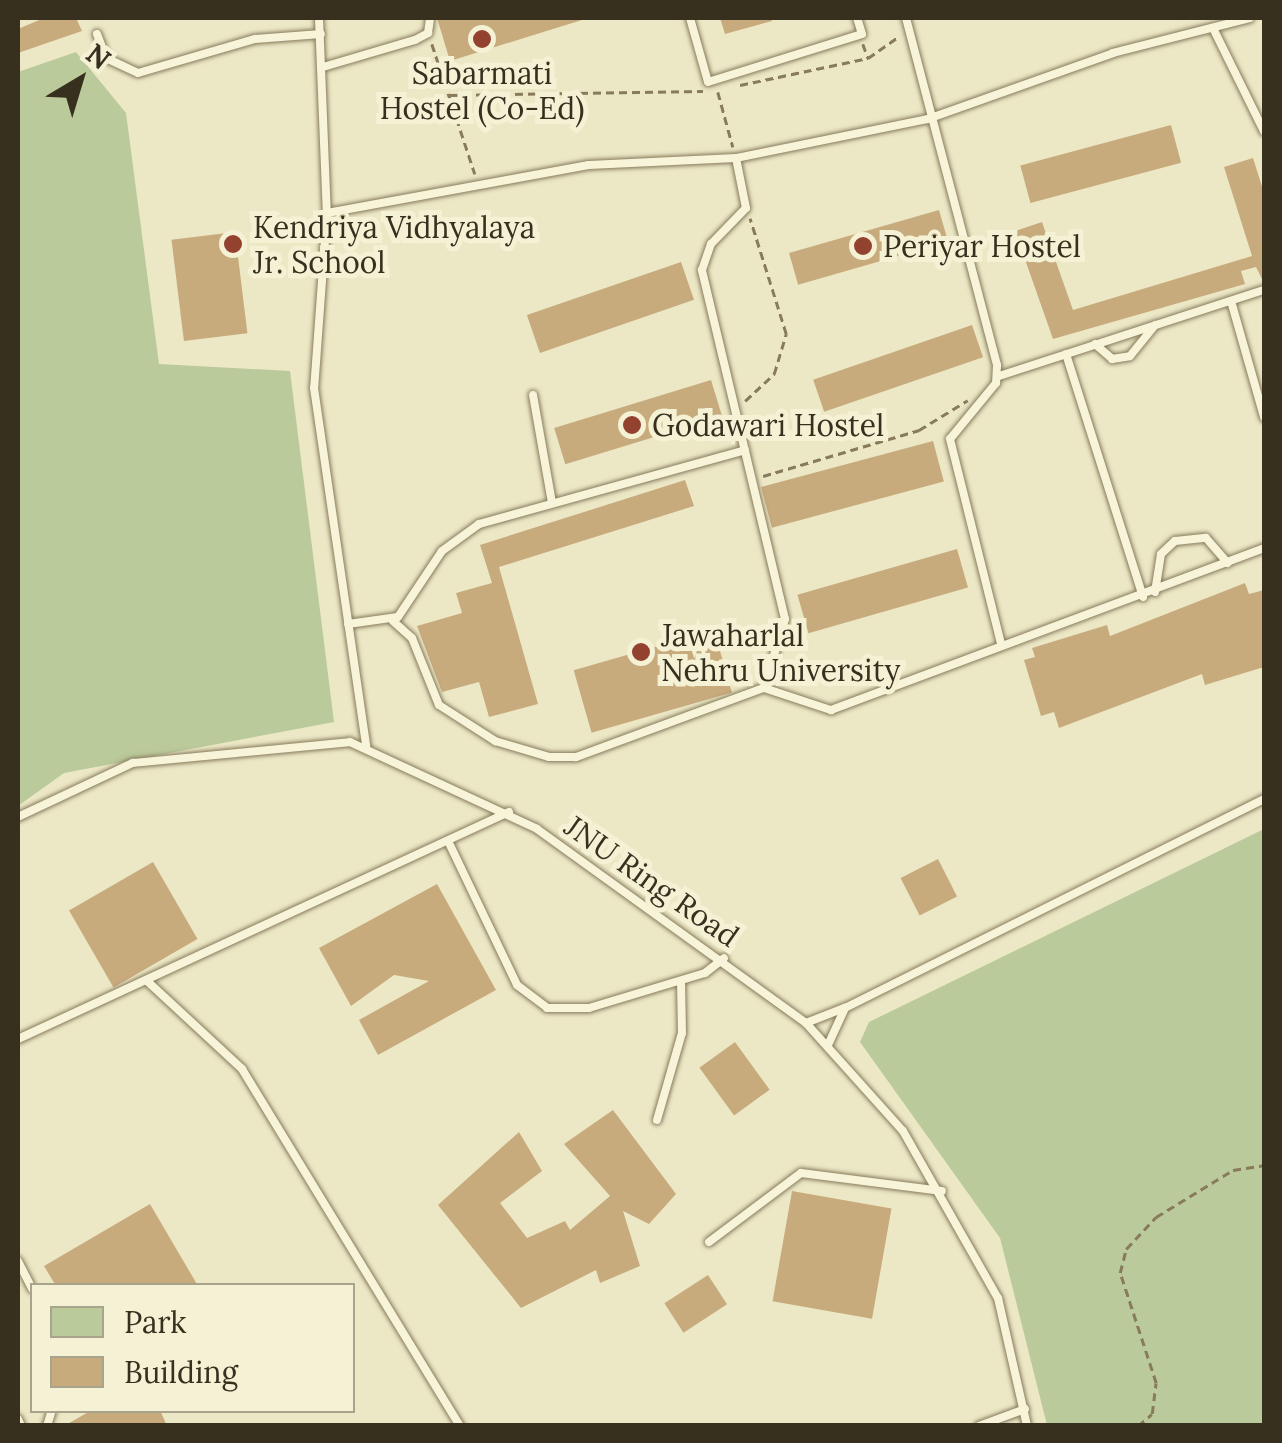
<!DOCTYPE html>
<html>
<head>
<meta charset="utf-8">
<style>
	body { margin:0 }
	#map { position:relative; width:1282px; height:1443px; overflow:hidden; background:#ece8c6; font-family:Lora,serif }
	div>[style] { position:absolute }
	[style*='--x'] { left:calc(var(--x)*1px); top:calc(var(--y)*1px); width:calc(var(--w)*1px); rotate:calc(var(--a)*1deg) }
	.green>* { inset:0; background:#bbca9a }
	.building>* { inset:0; background:#c8ab7d; transform-origin:0 0 }
	.path>* { height:2.5px; margin-top:-1.25px; transform-origin:0; background:repeating-linear-gradient(90deg,#877b5c 0 8px,transparent 0 13px) }
	.roads { filter:drop-shadow(0 0 2px #877b5c) drop-shadow(0 0 2px #877b5c) }
	.service>* { height:8px; margin:-4px; padding:0 4px; transform-origin:4px; border-radius:4px; background:#f7f4d9 }
	.dots>* { width:28px; height:28px; translate:-50% -50%; box-sizing:border-box; border:5px solid #f4f1d5; border-radius:50% }
	span { translate:-50% -50%; white-space:nowrap; text-align:center; line-height:1.15; -webkit-text-stroke:10px #f4f1d5; paint-order:stroke }
	.poi-label { font-size:30px; color:#37301f }
	.left { translate:0 -50%; text-align:left }
	.street-label { font-size:30px; color:#37301f }
	.frame { position:absolute; inset:0; border:20px solid #37301f; pointer-events:none }
	.legend { position:absolute; left:30px; top:1283px; width:325px; height:130px; box-sizing:border-box; background:#f4f1d5; border:2px solid #a8a48c; margin:0; padding:12px 18px; list-style:none; font-size:30px; color:#37301f }
	.legend li { display:flex; align-items:center; gap:20px; height:50px }
	.legend b { width:50px; border:2px solid #a8a48c }
	.north { position:absolute; left:30px; top:30px; width:100px; height:100px; -webkit-text-stroke:8px #f4f1d5; paint-order:stroke; rotate:38deg; font-size:28px; font-weight:700; line-height:40px; text-align:center; color:#37301f }
	.north::after { content:''; display:block; margin:auto; width:35px; height:45px; background:#37301f; clip-path:polygon(50% 0,100% 100%,50% 72%,0 100%) }
</style>
</head>
<body>
<div id="map">
	<div class="green">
		<i style="clip-path:polygon(76px 52px,126px 113px,159px 364px,290px 371px,334px 722px,64px 773px,18px 806px,18px 72px)"></i>
		<i style="clip-path:polygon(1264px 829px,1264px 1425px,1047px 1425px,1000px 1238px,860px 1042px,869px 1022px)"></i>
	</div>
	<div class="building">
		<i style="clip-path:polygon(44px 18px,76px 18px,82px 31px,18px 53px,18px 29px)"></i>
		<i style="clip-path:polygon(437px 18px,582px 18px,582px 20px,450px 61px)"></i>
		<i style="clip-path:polygon(720px 18px,771px 18px,772px 21px,725px 34px)"></i>
		<i style="left:1171px;top:125px;width:39px;height:156px;rotate:75deg"></i>
		<i style="clip-path:polygon(1253px 158px,1264px 193px,1264px 283px,1256px 267px,1241px 271px,1245px 284px,1053px 339px,1015px 231px,1042px 222px,1073px 310px,1252px 256px,1224px 167px)"></i>
		<i style="left:939px;top:210px;width:33px;height:156px;rotate:74deg"></i>
		<i style="left:235px;top:232px;width:102px;height:64px;rotate:83deg"></i>
		<i style="left:681px;top:262px;width:40px;height:163px;rotate:71deg"></i>
		<i style="left:972px;top:325px;width:34px;height:168px;rotate:71deg"></i>
		<i style="left:711px;top:380px;width:38px;height:164px;rotate:73deg"></i>
		<i style="left:933px;top:441px;width:42px;height:178px;rotate:75deg"></i>
		<i style="clip-path:polygon(685px 480px,694px 506px,499px 567px,538px 704px,489px 717px,479px 682px,442px 692px,417px 626px,462px 613px,456px 593px,492px 583px,480px 545px)"></i>
		<i style="left:957px;top:549px;width:40px;height:166px;rotate:74deg"></i>
		<i style="clip-path:polygon(1245px 583px,1249px 594px,1264px 590px,1264px 667px,1205px 685px,1202px 674px,1059px 728px,1054px 712px,1041px 716px,1024px 660px,1035px 657px,1032px 648px,1107px 625px,1110px 636px)"></i>
		<i style="left:714px;top:630px;width:65px;height:146px;rotate:74deg"></i>
		<i style="left:938px;top:859px;width:42px;height:42px;rotate:63deg"></i>
		<i style="left:153px;top:862px;width:89px;height:97px;rotate:60deg"></i>
		<i style="clip-path:polygon(437px 884px,496px 990px,378px 1055px,359px 1020px,429px 981px,394px 975px,351px 1006px,319px 948px)"></i>
		<i style="left:735px;top:1042px;width:59px;height:44px;rotate:54deg"></i>
		<i style="clip-path:polygon(613px 1110px,676px 1194px,649px 1224px,623px 1211px,640px 1266px,600px 1283px,596px 1270px,521px 1308px,438px 1205px,519px 1132px,542px 1171px,500px 1203px,527px 1238px,565px 1221px,570px 1230px,610px 1196px,564px 1144px)"></i>
		<i style="left:792px;top:1191px;width:101px;height:112px;rotate:10deg"></i>
		<i style="clip-path:polygon(150px 1204px,198px 1286px,56px 1286px,44px 1266px)"></i>
		<i style="left:708px;top:1275px;width:35px;height:52px;rotate:57deg"></i>
		<i style="clip-path:polygon(92px 1410px,160px 1410px,167px 1426px,64px 1426px)"></i>
	</div>
	<div class="path">
		<i style="--x:432;--y:44;--w:137;--a:71.7"></i>
		<i style="--x:863;--y:44;--w:15;--a:70"></i>
		<i style="--x:740;--y:85;--w:131;--a:-11.9"></i>
		<i style="--x:868;--y:58;--w:37;--a:-35"></i>
		<i style="--x:718;--y:92;--w:57;--a:74.7"></i>
		<i style="--x:450;--y:95;--w:253;--a:-0.9"></i>
		<i style="--x:745;--y:401;--w:40;--a:-43"></i>
		<i style="--x:774;--y:374;--w:42;--a:-73.3"></i>
		<i style="--x:786;--y:334;--w:121;--a:-107.4"></i>
		<i style="--x:763;--y:476;--w:163;--a:-16.4"></i>
		<i style="--x:919;--y:430;--w:57;--a:-31.5"></i>
		<i style="--x:1138;--y:1426;--w:18;--a:-41"></i>
		<i style="--x:1152;--y:1414;--w:31;--a:-83"></i>
		<i style="--x:1156;--y:1383;--w:116;--a:-108.1"></i>
		<i style="--x:1120;--y:1273;--w:25;--a:-76"></i>
		<i style="--x:1126;--y:1249;--w:44;--a:-46.8"></i>
		<i style="--x:1156;--y:1217;--w:90;--a:-31.4"></i>
		<i style="--x:1233;--y:1170;--w:31;--a:-9"></i>
	</div>
	<div class="roads">
		<div class="service">
			<i style="--x:319;--y:18;--w:195;--a:87.7"></i>
			<i style="--x:327;--y:213;--w:175;--a:94.2"></i>
			<i style="--x:314;--y:388;--w:362;--a:81.7"></i>
			<i style="--x:690;--y:18;--w:66;--a:74.3"></i>
			<i style="--x:708;--y:82;--w:161;--a:-17.3"></i>
			<i style="--x:862;--y:34;--w:17;--a:-107"></i>
			<i style="--x:906;--y:18;--w:359;--a:75.3"></i>
			<i style="--x:997;--y:365;--w:18;--a:93"></i>
			<i style="--x:996;--y:383;--w:72;--a:129.4"></i>
			<i style="--x:950;--y:439;--w:211;--a:76"></i>
			<i style="--x:1213;--y:28;--w:115;--a:63.7"></i>
			<i style="--x:97;--y:34;--w:26;--a:69"></i>
			<i style="--x:106;--y:58;--w:35;--a:25"></i>
			<i style="--x:138;--y:73;--w:122;--a:-16.2"></i>
			<i style="--x:255;--y:39;--w:66;--a:-4.3"></i>
			<i style="--x:323;--y:67;--w:96;--a:-16.4"></i>
			<i style="--x:415;--y:40;--w:15;--a:-28"></i>
			<i style="--x:428;--y:33;--w:15;--a:-82"></i>
			<i style="--x:327;--y:213;--w:266;--a:-10.4"></i>
			<i style="--x:589;--y:165;--w:147;--a:-2.7"></i>
			<i style="--x:736;--y:158;--w:196;--a:-11.5"></i>
			<i style="--x:928;--y:119;--w:196;--a:-19.6"></i>
			<i style="--x:1113;--y:53;--w:141;--a:-14.3"></i>
			<i style="--x:1231;--y:301;--w:121;--a:74.1"></i>
			<i style="--x:1095;--y:344;--w:23;--a:41"></i>
			<i style="--x:1112;--y:359;--w:18;--a:-9"></i>
			<i style="--x:1130;--y:356;--w:40;--a:-51"></i>
			<i style="--x:1066;--y:354;--w:255;--a:72.4"></i>
			<i style="--x:999;--y:376;--w:279;--a:-18"></i>
			<i style="--x:533;--y:395;--w:110;--a:80"></i>
			<i style="--x:1155;--y:592;--w:38;--a:-81"></i>
			<i style="--x:1161;--y:554;--w:19;--a:-43"></i>
			<i style="--x:1175;--y:541;--w:31;--a:-6"></i>
			<i style="--x:1206;--y:538;--w:33;--a:49"></i>
			<i style="--x:393;--y:621;--w:25;--a:42"></i>
			<i style="--x:412;--y:638;--w:72;--a:68.1"></i>
			<i style="--x:439;--y:705;--w:67;--a:32.7"></i>
			<i style="--x:495;--y:741;--w:56;--a:16.5"></i>
			<i style="--x:549;--y:757;--w:27;--a:0"></i>
			<i style="--x:576;--y:757;--w:200;--a:-20.2"></i>
			<i style="--x:764;--y:688;--w:72;--a:-73.1"></i>
			<i style="--x:785;--y:619;--w:359;--a:-103.4"></i>
			<i style="--x:702;--y:270;--w:28;--a:-71"></i>
			<i style="--x:711;--y:244;--w:50;--a:-45.8"></i>
			<i style="--x:746;--y:208;--w:51;--a:-101.3"></i>
			<i style="--x:348;--y:624;--w:50;--a:-8"></i>
			<i style="--x:398;--y:617;--w:79;--a:-56.3"></i>
			<i style="--x:442;--y:551;--w:46;--a:-36.1"></i>
			<i style="--x:479;--y:524;--w:276;--a:-15.5"></i>
			<i style="--x:764;--y:688;--w:71;--a:18.2"></i>
			<i style="--x:831;--y:710;--w:462;--a:-20.5"></i>
			<i style="--x:18;--y:817;--w:127;--a:-25.2"></i>
			<i style="--x:133;--y:763;--w:218;--a:-5.5"></i>
			<i style="--x:350;--y:742;--w:206;--a:24.9"></i>
			<i style="--x:537;--y:829;--w:332;--a:35.8"></i>
			<i style="--x:806;--y:1023;--w:145;--a:48.1"></i>
			<i style="--x:903;--y:1131;--w:192;--a:60.4"></i>
			<i style="--x:998;--y:1298;--w:131;--a:77.2"></i>
			<i style="--x:450;--y:845;--w:155;--a:64.4"></i>
			<i style="--x:517;--y:985;--w:38;--a:37"></i>
			<i style="--x:547;--y:1008;--w:42;--a:0"></i>
			<i style="--x:589;--y:1008;--w:121;--a:-16.8"></i>
			<i style="--x:705;--y:973;--w:24;--a:-38"></i>
			<i style="--x:146;--y:980;--w:131;--a:42.8"></i>
			<i style="--x:242;--y:1069;--w:418;--a:58.6"></i>
			<i style="--x:806;--y:1023;--w:41;--a:-21.5"></i>
			<i style="--x:18;--y:1039;--w:541;--a:-24.81"></i>
			<i style="--x:828;--y:1045;--w:41;--a:-65.3"></i>
			<i style="--x:845;--y:1008;--w:468;--a:-26.5"></i>
			<i style="--x:657;--y:1120;--w:91;--a:-74"></i>
			<i style="--x:682;--y:1033;--w:52;--a:-91.1"></i>
			<i style="--x:709;--y:1242;--w:115;--a:-36.9"></i>
			<i style="--x:801;--y:1173;--w:142;--a:7.3"></i>
			<i style="--x:18;--y:1261;--w:31;--a:63"></i>
			<i style="--x:18;--y:1419;--w:8;--a:67"></i>
			<i style="--x:47;--y:1426;--w:17;--a:-73"></i>
			<i style="--x:979;--y:1426;--w:49;--a:-20.3"></i>
		</div>
	</div>
	<div class="dots">
		<i style="left:482px;top:39px;background:#93422f"></i>
		<i style="left:233px;top:244px;background:#93422f"></i>
		<i style="left:863px;top:246px;background:#93422f"></i>
		<i style="left:632px;top:425px;background:#93422f"></i>
		<i style="left:641px;top:652px;background:#93422f"></i>
	</div>
	<div class="poi-label">
		<span style="left:482px;top:90px">Sabarmati<br>Hostel (Co-Ed)</span>
		<span class="left" style="left:253px;top:244px">Kendriya Vidhyalaya<br>Jr. School</span>
		<span class="left" style="left:883px;top:246px">Periyar Hostel</span>
		<span class="left" style="left:652px;top:425px">Godawari Hostel</span>
		<span class="left" style="left:661px;top:652px">Jawaharlal<br>Nehru University</span>
	</div>
	<div class="street-label">
		<span style="left:652px;top:881px;rotate:35deg">JNU Ring Road</span>
	</div>
	<div class="frame"></div>
	<ul class="legend">
	<li><b style="height:28px;background:#bbca9a"></b>Park</li>
	<li><b style="height:28px;background:#c8ab7d"></b>Building</li>
	</ul>
	<div class="north">N</div>
</div>
</body>
</html>
